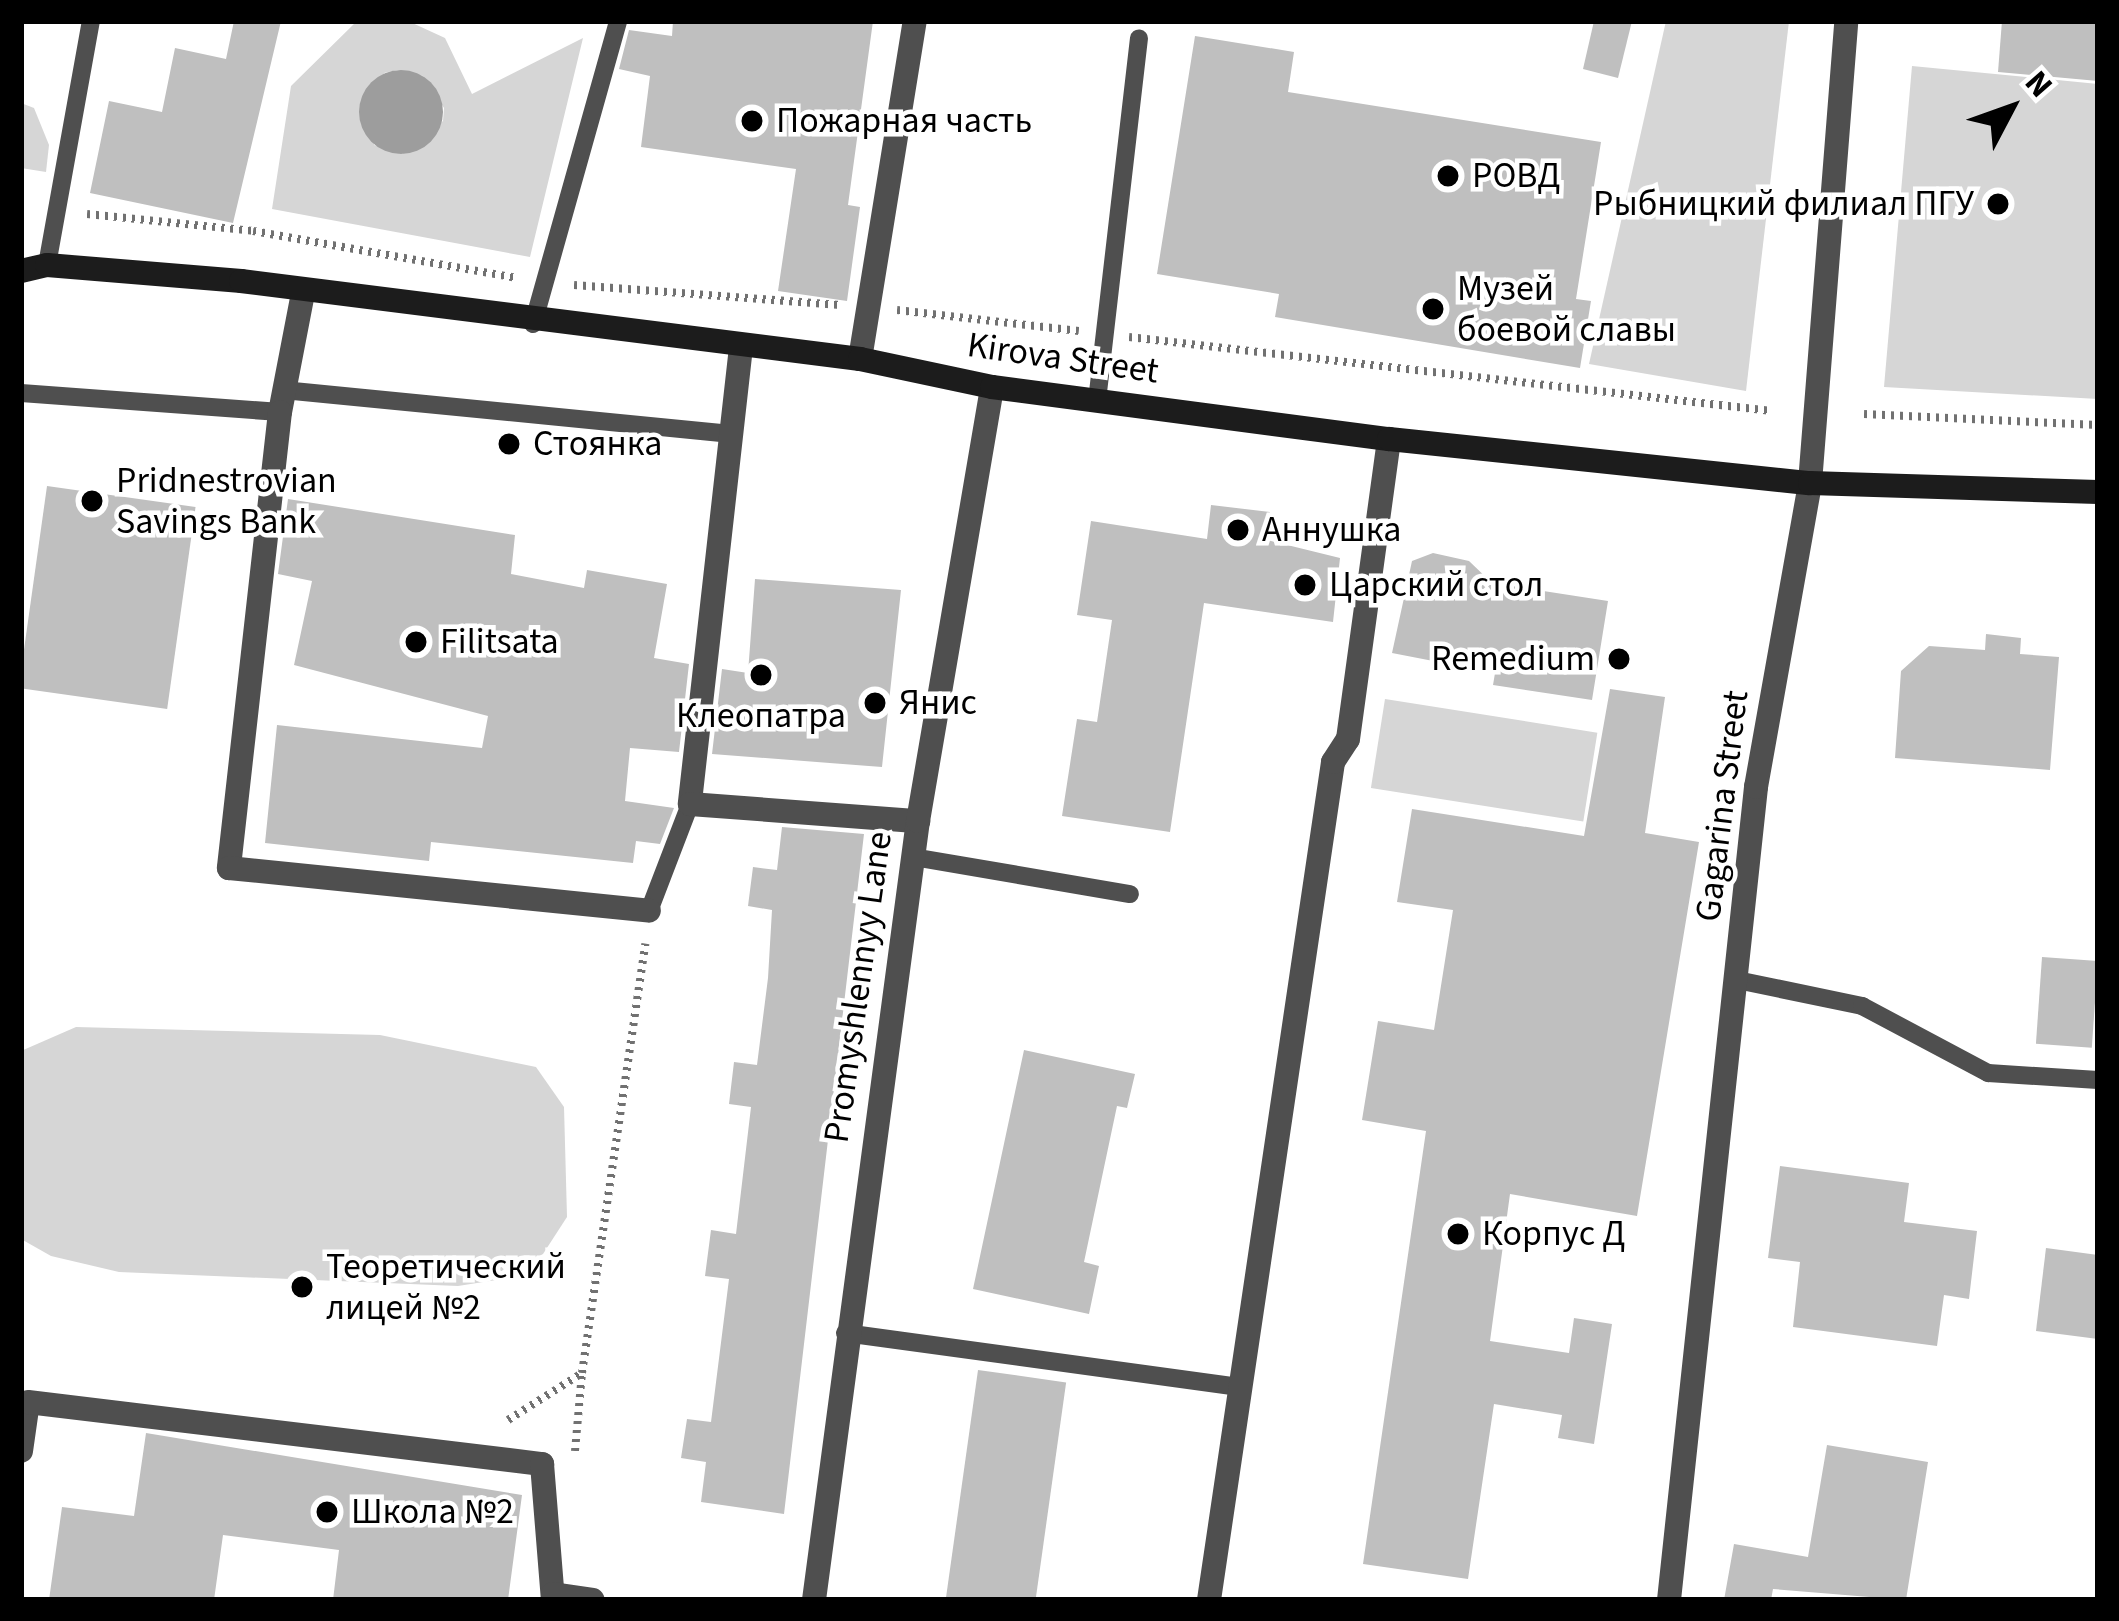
<!DOCTYPE html>
<html>
<head>
<meta charset="utf-8">
<style>
	body { margin:0 }
	#map { position:relative; width:2119px; height:1621px; overflow:hidden; background:#fff; font-family:"Source Sans 3",sans-serif }
	div>[style] { position:absolute }
	[style*='--x'] { left:calc(var(--x)*1px); top:calc(var(--y)*1px); width:calc(var(--w)*1px); rotate:calc(var(--a)*1deg) }
	.green>* { inset:0; background:#d6d6d6; transform-origin:0 0 }
	.water>* { inset:0; background:#9d9d9d }
	.round { border-radius:50% }
	.building>* { inset:0; background:#bfbfbf; transform-origin:0 0 }
	.path>* { height:8px; margin-top:-4px; transform-origin:0; background:repeating-linear-gradient(90deg,#717171 0 3px,transparent 0 9px) }
	.lane>* { height:18px; margin:-9px; padding:0 9px; transform-origin:9px; border-radius:9px; background:#4f4f4f }
	.street>* { height:24px; margin:-12px; padding:0 12px; transform-origin:12px; border-radius:12px; background:#4f4f4f }
	.secondary>* { height:24px; margin:-12px; padding:0 12px; transform-origin:12px; border-radius:12px; background:#1c1c1c }
	.dots>* { width:33px; height:33px; translate:-50% -50%; box-sizing:border-box; border:6px solid #fff; border-radius:50% }
	span { translate:-50% -50%; white-space:nowrap; text-align:center; line-height:1.15; -webkit-text-stroke:9px #fff; paint-order:stroke }
	.poi-label { font-size:36px; color:#000 }
	.left { translate:0 -50%; text-align:left }
	.right { translate:-100% -50%; text-align:right }
	.street-label { font-size:36px; color:#000 }
	.frame { position:absolute; inset:0; border:24px solid #000; pointer-events:none }
	.north { position:absolute; left:1951px; top:48px; width:120px; height:120px; -webkit-text-stroke:9px #fff; paint-order:stroke; rotate:49deg; font-size:33px; font-weight:700; line-height:48px; text-align:center; color:#000 }
	.north::after { content:''; display:block; margin:auto; width:42px; height:54px; background:#000; clip-path:polygon(50% 0,100% 100%,50% 72%,0 100%) }
</style>
</head>
<body>
<div id="map">
	<div class="green">
		<i style="clip-path:polygon(evenodd,357px 21px,408px 21px,445px 38px,472px 94px,583px 38px,530px 257px,272px 209px,291px 86px,357px 21px,397px 70px,423px 76px,444px 108px,443px 121px,402px 154px,374px 145px,384px 73px,397px 70px)"></i>
		<i style="clip-path:polygon(1666px 21px,1789px 21px,1746px 391px,1589px 364px)"></i>
		<i style="clip-path:polygon(1912px 66px,2098px 84px,2098px 399px,1884px 387px)"></i>
		<i style="clip-path:polygon(21px 103px,34px 108px,49px 145px,46px 172px,21px 168px)"></i>
		<i style="left:1385px;top:699px;width:215px;height:90px;rotate:9deg"></i>
		<i style="clip-path:polygon(76px 1027px,380px 1035px,536px 1067px,564px 1107px,567px 1217px,543px 1254px,496px 1280px,458px 1286px,119px 1272px,51px 1256px,21px 1239px,21px 1051px)"></i>
	</div>
	<div class="water">
		<i class="round" style="left:359px;top:70px;width:84px;height:84px"></i>
	</div>
	<div class="building">
		<i style="clip-path:polygon(234px 21px,281px 21px,233px 223px,90px 193px,109px 101px,162px 112px,175px 48px,226px 59px)"></i>
		<i style="clip-path:polygon(673px 21px,873px 21px,848px 205px,860px 207px,847px 301px,778px 291px,796px 169px,641px 147px,650px 76px,619px 69px,629px 30px,672px 36px)"></i>
		<i style="clip-path:polygon(1594px 21px,1632px 21px,1618px 78px,1583px 69px)"></i>
		<i style="clip-path:polygon(2002px 21px,2098px 21px,2098px 81px,1998px 72px)"></i>
		<i style="clip-path:polygon(1195px 36px,1294px 52px,1288px 92px,1601px 142px,1576px 299px,1591px 301px,1580px 368px,1275px 317px,1279px 294px,1157px 274px)"></i>
		<i style="left:47px;top:486px;width:150px;height:204px;rotate:8deg"></i>
		<i style="clip-path:polygon(288px 499px,515px 535px,511px 574px,584px 588px,587px 570px,667px 584px,654px 658px,689px 664px,679px 752px,630px 748px,625px 801px,674px 808px,660px 844px,636px 841px,633px 863px,431px 842px,429px 861px,265px 843px,277px 725px,482px 748px,488px 716px,294px 665px,312px 581px,278px 574px)"></i>
		<i style="clip-path:polygon(1211px 505px,1270px 512px,1267px 540px,1340px 558px,1333px 622px,1204px 603px,1170px 832px,1062px 816px,1077px 719px,1097px 722px,1112px 620px,1077px 615px,1091px 521px,1207px 539px)"></i>
		<i style="clip-path:polygon(1433px 553px,1469px 561px,1492px 583px,1608px 601px,1592px 700px,1493px 685px,1495px 673px,1392px 653px,1412px 561px)"></i>
		<i style="clip-path:polygon(755px 579px,901px 590px,882px 767px,712px 754px,722px 669px,748px 673px)"></i>
		<i style="clip-path:polygon(1986px 634px,2021px 638px,2020px 654px,2059px 657px,2050px 770px,1895px 758px,1901px 671px,1929px 646px,1985px 650px)"></i>
		<i style="clip-path:polygon(1610px 689px,1665px 697px,1645px 833px,1699px 842px,1637px 1216px,1510px 1194px,1490px 1341px,1569px 1353px,1574px 1318px,1612px 1324px,1594px 1444px,1558px 1438px,1562px 1415px,1494px 1404px,1468px 1579px,1363px 1564px,1426px 1131px,1362px 1120px,1378px 1021px,1434px 1030px,1453px 910px,1397px 902px,1412px 809px,1584px 836px)"></i>
		<i style="clip-path:polygon(782px 827px,864px 834px,784px 1514px,701px 1502px,706px 1462px,681px 1458px,687px 1419px,711px 1422px,729px 1279px,705px 1276px,711px 1230px,736px 1234px,751px 1107px,729px 1104px,734px 1062px,757px 1065px,768px 978px,772px 910px,748px 906px,753px 867px,777px 870px)"></i>
		<i style="left:2042px;top:957px;width:56px;height:87px;rotate:4deg"></i>
		<i style="clip-path:polygon(1024px 1050px,1135px 1074px,1127px 1108px,1117px 1106px,1084px 1262px,1099px 1266px,1089px 1314px,973px 1289px)"></i>
		<i style="clip-path:polygon(1780px 1166px,1909px 1183px,1904px 1222px,1977px 1231px,1969px 1299px,1944px 1295px,1937px 1346px,1793px 1327px,1800px 1262px,1768px 1258px)"></i>
		<i style="clip-path:polygon(2046px 1248px,2098px 1255px,2098px 1339px,2036px 1331px)"></i>
		<i style="left:978px;top:1370px;width:89px;height:232px;rotate:8deg"></i>
		<i style="clip-path:polygon(146px 1433px,522px 1495px,508px 1600px,333px 1600px,339px 1550px,223px 1535px,214px 1600px,49px 1600px,62px 1507px,134px 1516px)"></i>
		<i style="clip-path:polygon(1827px 1445px,1928px 1462px,1906px 1600px,1773px 1589px,1771px 1600px,1724px 1600px,1734px 1544px,1808px 1557px)"></i>
	</div>
	<div class="path">
		<i style="--x:87;--y:214;--w:167;--a:5.8"></i>
		<i style="--x:253;--y:231;--w:268;--a:10.1"></i>
		<i style="--x:574;--y:285;--w:267;--a:4.3"></i>
		<i style="--x:897;--y:310;--w:183;--a:6.6"></i>
		<i style="--x:1129;--y:337;--w:647;--a:6.57"></i>
		<i style="--x:1864;--y:414;--w:234;--a:2.7"></i>
		<i style="--x:508;--y:1420;--w:88;--a:-32.4"></i>
		<i style="--x:582;--y:1373;--w:434;--a:-81.6"></i>
		<i style="--x:575;--y:1451;--w:78;--a:-84.9"></i>
	</div>
	<div class="lane">
		<i style="--x:47;--y:265;--w:248;--a:-79.8"></i>
		<i style="--x:533;--y:324;--w:315;--a:-74.3"></i>
		<i style="--x:283;--y:390;--w:448;--a:5.6"></i>
		<i style="--x:21;--y:393;--w:260;--a:4.2"></i>
		<i style="--x:1097;--y:401;--w:365;--a:-83.4"></i>
		<i style="--x:913;--y:857;--w:220;--a:9.7"></i>
		<i style="--x:649;--y:911;--w:115;--a:-69"></i>
		<i style="--x:1737;--y:980;--w:128;--a:11.7"></i>
		<i style="--x:1862;--y:1006;--w:143;--a:28"></i>
		<i style="--x:1988;--y:1073;--w:110;--a:3.6"></i>
		<i style="--x:845;--y:1333;--w:396;--a:7.8"></i>
	</div>
	<div class="street">
		<i style="--x:303;--y:293;--w:121;--a:100.9"></i>
		<i style="--x:280;--y:412;--w:459;--a:96.4"></i>
		<i style="--x:229;--y:868;--w:422;--a:5.8"></i>
		<i style="--x:741;--y:347;--w:460;--a:96.4"></i>
		<i style="--x:690;--y:804;--w:229;--a:4.3"></i>
		<i style="--x:860;--y:359;--w:342;--a:-80.8"></i>
		<i style="--x:21;--y:1451;--w:49;--a:-81.9"></i>
		<i style="--x:28;--y:1402;--w:518;--a:6.88"></i>
		<i style="--x:542;--y:1464;--w:136;--a:85.4"></i>
		<i style="--x:553;--y:1594;--w:40;--a:8.5"></i>
		<i style="--x:814;--y:1600;--w:786;--a:-82.4"></i>
		<i style="--x:918;--y:821;--w:440;--a:-80.3"></i>
		<i style="--x:1209;--y:1600;--w:847;--a:-81.58"></i>
		<i style="--x:1333;--y:762;--w:27;--a:-57"></i>
		<i style="--x:1348;--y:739;--w:303;--a:-82.2"></i>
		<i style="--x:1669;--y:1600;--w:818;--a:-83.89"></i>
		<i style="--x:1756;--y:787;--w:309;--a:-79.9"></i>
		<i style="--x:1810;--y:483;--w:463;--a:-85.5"></i>
	</div>
	<div class="secondary">
		<i style="--x:21;--y:271;--w:27;--a:-13"></i>
		<i style="--x:47;--y:265;--w:195;--a:4.7"></i>
		<i style="--x:241;--y:281;--w:624;--a:7.18"></i>
		<i style="--x:860;--y:359;--w:135;--a:12"></i>
		<i style="--x:992;--y:387;--w:400;--a:7.5"></i>
		<i style="--x:1389;--y:439;--w:423;--a:6"></i>
		<i style="--x:1810;--y:483;--w:288;--a:1.8"></i>
	</div>
	<div class="dots">
		<i style="left:752px;top:121px;background:#000"></i>
		<i style="left:1448px;top:176px;background:#000"></i>
		<i style="left:1998px;top:204px;background:#000"></i>
		<i style="left:1433px;top:309px;background:#000"></i>
		<i style="left:509px;top:444px;background:#000"></i>
		<i style="left:92px;top:501px;background:#000"></i>
		<i style="left:1238px;top:530px;background:#000"></i>
		<i style="left:1305px;top:585px;background:#000"></i>
		<i style="left:416px;top:642px;background:#000"></i>
		<i style="left:1619px;top:659px;background:#000"></i>
		<i style="left:761px;top:675px;background:#000"></i>
		<i style="left:875px;top:703px;background:#000"></i>
		<i style="left:1458px;top:1234px;background:#000"></i>
		<i style="left:302px;top:1287px;background:#000"></i>
		<i style="left:327px;top:1512px;background:#000"></i>
	</div>
	<div class="poi-label">
		<span class="left" style="left:776px;top:121px">Пожарная часть</span>
		<span class="left" style="left:1472px;top:176px">РОВД</span>
		<span class="right" style="left:1974px;top:204px">Рыбницкий филиал ПГУ</span>
		<span class="left" style="left:1457px;top:309px">Музей<br>боевой славы</span>
		<span class="left" style="left:533px;top:444px">Стоянка</span>
		<span class="left" style="left:116px;top:501px">Pridnestrovian<br>Savings Bank</span>
		<span class="left" style="left:1262px;top:530px">Аннушка</span>
		<span class="left" style="left:1329px;top:585px">Царский стол</span>
		<span class="left" style="left:440px;top:642px">Filitsata</span>
		<span class="right" style="left:1595px;top:659px">Remedium</span>
		<span class="left" style="left:899px;top:703px">Янис</span>
		<span style="left:761px;top:716px">Клеопатра</span>
		<span class="left" style="left:1482px;top:1234px">Корпус Д</span>
		<span class="left" style="left:326px;top:1287px">Теоретический<br>лицей №2</span>
		<span class="left" style="left:351px;top:1512px">Школа №2</span>
	</div>
	<div class="street-label">
		<span style="left:1063px;top:358px;rotate:8deg">Kirova Street</span>
		<span style="left:1722px;top:806px;rotate:-83deg">Gagarina Street</span>
		<span style="left:858px;top:987px;rotate:-82deg">Promyshlennyy Lane</span>
	</div>
	<div class="frame"></div>
	<div class="north">N</div>
</div>
</body>
</html>
